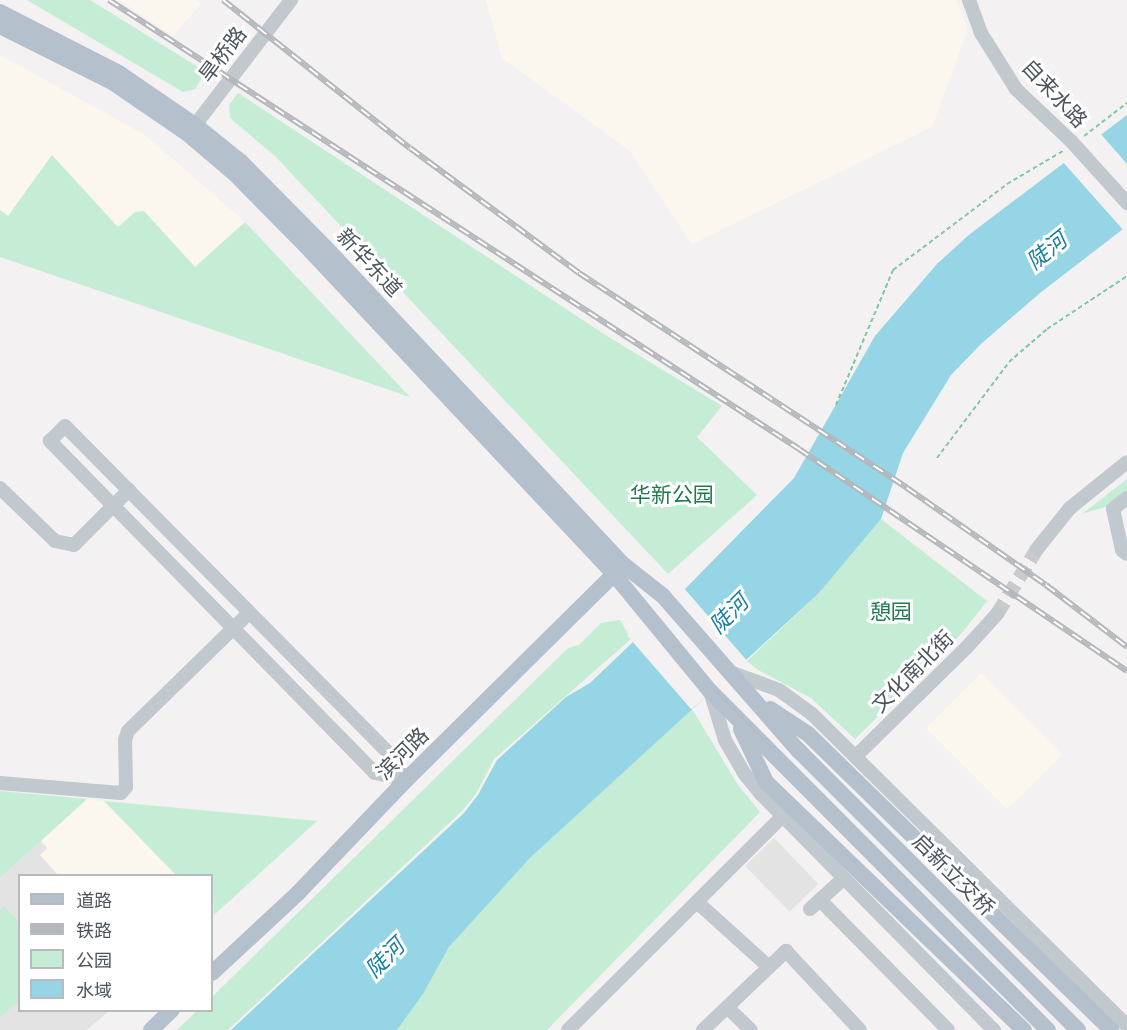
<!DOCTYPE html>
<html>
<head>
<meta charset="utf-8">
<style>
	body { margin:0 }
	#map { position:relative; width:1127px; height:1030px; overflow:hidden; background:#f3f1f2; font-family:Mulish,"Noto Sans SC",sans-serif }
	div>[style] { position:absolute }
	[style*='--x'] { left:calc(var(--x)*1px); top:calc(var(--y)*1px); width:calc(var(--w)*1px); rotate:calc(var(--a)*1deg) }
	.commercial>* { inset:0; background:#fbf7ee; transform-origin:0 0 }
	.education>* { inset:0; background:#e4e3e3; transform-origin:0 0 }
	.green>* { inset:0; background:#c5ecd4 }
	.water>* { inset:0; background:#95d5e5 }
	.pier>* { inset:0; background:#f3f1f2; transform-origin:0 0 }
	.minor-tunnel>* { height:14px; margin-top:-7px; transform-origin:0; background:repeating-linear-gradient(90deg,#c9cacd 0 14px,transparent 0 21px) }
	.path>* { height:2px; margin-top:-1px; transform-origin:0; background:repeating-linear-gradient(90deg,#7fc8a4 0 4.5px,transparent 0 7.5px) }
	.minor>* { height:14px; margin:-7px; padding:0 7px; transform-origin:7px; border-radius:7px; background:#c1c8ce }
	.major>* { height:16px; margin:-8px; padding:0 8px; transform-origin:8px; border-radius:8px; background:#b4c1cd }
	.rail>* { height:6px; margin-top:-3px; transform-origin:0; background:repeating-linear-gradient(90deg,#fff 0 11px,#b4b7bb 0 22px); box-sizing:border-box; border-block:2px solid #b4b7bb }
	.minor-bridge>* { height:14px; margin:-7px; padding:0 7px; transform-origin:7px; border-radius:7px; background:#c1c8ce }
	span { translate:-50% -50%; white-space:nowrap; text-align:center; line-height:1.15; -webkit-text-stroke:6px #fff; paint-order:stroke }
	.street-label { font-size:21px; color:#4b545d }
	.park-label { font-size:21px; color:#207a4d }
	.water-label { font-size:22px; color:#19809b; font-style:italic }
	.legend { position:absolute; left:18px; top:874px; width:195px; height:138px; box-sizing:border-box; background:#fff; border:2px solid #b7bbbe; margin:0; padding:8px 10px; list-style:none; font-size:18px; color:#4b545d }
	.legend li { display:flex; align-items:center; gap:12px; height:30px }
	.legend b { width:30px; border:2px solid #b7bbbe }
</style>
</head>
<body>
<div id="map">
	<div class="commercial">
		<i style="clip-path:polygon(119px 0,196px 0,201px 4px,173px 36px)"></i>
		<i style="clip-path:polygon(486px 0,956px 0,968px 29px,932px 127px,692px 244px,630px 151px,502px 58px)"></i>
		<i style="clip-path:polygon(0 55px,145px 135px,245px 222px,195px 267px,144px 211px,135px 212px,118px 227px,7px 216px,0 210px)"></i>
		<i style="left:981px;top:673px;width:115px;height:78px;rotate:45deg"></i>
		<i style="clip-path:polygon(87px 799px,104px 801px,176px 875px,58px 875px,40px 855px,47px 848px,41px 841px)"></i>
	</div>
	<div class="education">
		<i style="left:774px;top:838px;width:64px;height:40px;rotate:46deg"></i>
		<i style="clip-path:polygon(41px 841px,47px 848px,40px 855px,58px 875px,20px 876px,20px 1010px,109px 1011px,87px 1030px,0 1030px,0 878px)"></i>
	</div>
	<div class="green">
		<i style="clip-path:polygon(27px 0,90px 0,206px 72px,195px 89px,183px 92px)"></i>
		<i style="clip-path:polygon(238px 93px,607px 336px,722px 406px,697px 437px,757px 495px,668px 574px,275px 156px,230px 118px,229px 105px)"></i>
		<i style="clip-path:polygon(52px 155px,118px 227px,135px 212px,144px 211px,195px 267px,245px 222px,410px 397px,0 257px,0 210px,8px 216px)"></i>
		<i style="clip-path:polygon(1127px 479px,1127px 491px,1108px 506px,1082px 514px)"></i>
		<i style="clip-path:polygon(881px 519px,987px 601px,961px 634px,855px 739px,811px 698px,758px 670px,747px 661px,819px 593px)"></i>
		<i style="clip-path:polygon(620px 620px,631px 639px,494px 759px,476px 794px,462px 811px,228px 1030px,177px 1030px,197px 1011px,212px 1010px,212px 997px,568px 648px,579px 645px,601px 623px)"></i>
		<i style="clip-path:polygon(692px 709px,738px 785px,760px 812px,547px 1030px,397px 1030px,423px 994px,449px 947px,530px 858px)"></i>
		<i style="clip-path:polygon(0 791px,87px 799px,0 878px)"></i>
		<i style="clip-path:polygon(104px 801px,317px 821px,214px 915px,212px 876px,176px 875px)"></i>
		<i style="clip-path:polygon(5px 906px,19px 923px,20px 1000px,0 1017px,0 910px)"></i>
	</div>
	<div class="water">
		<i style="clip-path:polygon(1127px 115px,1127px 226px,1040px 293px,982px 343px,951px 375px,903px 453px,881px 519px,819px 593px,530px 858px,449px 947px,423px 994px,397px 1030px,231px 1030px,463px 814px,478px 795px,497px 760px,566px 697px,590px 683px,633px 642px,794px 478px,875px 336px,937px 264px,970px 234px)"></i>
	</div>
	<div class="pier">
		<i style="clip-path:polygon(1100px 133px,1127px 164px,1127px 230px,1125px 232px,1062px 161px)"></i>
		<i style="left:683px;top:587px;width:98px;height:74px;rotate:49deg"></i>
	</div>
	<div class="minor-tunnel">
		<i style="--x:997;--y:614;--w:76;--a:-58.4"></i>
	</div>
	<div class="path">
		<i style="--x:1084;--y:136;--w:54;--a:-37.5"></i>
		<i style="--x:836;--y:405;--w:147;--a:-67.1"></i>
		<i style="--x:893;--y:270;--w:143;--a:-37"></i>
		<i style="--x:1007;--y:184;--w:65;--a:-30.5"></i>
		<i style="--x:937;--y:458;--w:120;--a:-53.1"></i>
		<i style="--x:1009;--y:362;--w:50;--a:-41"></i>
		<i style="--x:1047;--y:329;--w:96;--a:-33.5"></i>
	</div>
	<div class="minor">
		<i style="--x:969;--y:0;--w:35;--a:70"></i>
		<i style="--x:981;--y:33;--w:66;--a:58"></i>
		<i style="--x:1016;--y:89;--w:76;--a:43.4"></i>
		<i style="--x:189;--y:133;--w:168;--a:-52.5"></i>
		<i style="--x:65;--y:426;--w:465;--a:45.3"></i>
		<i style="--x:392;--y:757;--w:27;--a:59"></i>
		<i style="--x:406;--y:780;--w:32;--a:-167"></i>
		<i style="--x:375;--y:773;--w:465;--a:-134.4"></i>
		<i style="--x:50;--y:441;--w:21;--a:-45"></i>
		<i style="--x:0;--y:488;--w:76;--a:43.9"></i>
		<i style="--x:55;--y:541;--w:19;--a:12"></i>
		<i style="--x:74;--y:545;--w:78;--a:-45"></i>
		<i style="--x:1127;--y:498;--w:18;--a:142"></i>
		<i style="--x:1113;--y:509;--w:42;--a:77.6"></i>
		<i style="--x:1122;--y:550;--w:6;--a:39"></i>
		<i style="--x:1037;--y:549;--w:53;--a:-51.2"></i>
		<i style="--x:1070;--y:508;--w:73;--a:-38.9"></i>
		<i style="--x:730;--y:672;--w:52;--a:20.2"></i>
		<i style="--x:779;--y:690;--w:41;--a:36"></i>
		<i style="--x:812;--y:714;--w:443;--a:44.7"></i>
		<i style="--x:710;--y:691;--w:51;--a:73"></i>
		<i style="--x:725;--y:740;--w:38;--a:60"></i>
		<i style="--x:744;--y:773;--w:27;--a:51"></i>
		<i style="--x:761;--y:794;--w:332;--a:45.4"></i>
		<i style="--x:856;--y:756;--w:156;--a:-44.5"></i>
		<i style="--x:967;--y:647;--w:45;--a:-47.7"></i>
		<i style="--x:0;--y:783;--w:121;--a:4.7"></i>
		<i style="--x:121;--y:793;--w:8;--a:-50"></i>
		<i style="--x:126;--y:787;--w:47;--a:-91.2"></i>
		<i style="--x:125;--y:740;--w:9;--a:-72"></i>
		<i style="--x:128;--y:731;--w:169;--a:-44.3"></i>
		<i style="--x:820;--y:900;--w:182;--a:45.4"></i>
		<i style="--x:697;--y:902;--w:97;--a:42.1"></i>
		<i style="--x:810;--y:909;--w:46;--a:-42.4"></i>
		<i style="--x:727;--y:1007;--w:33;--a:44"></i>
		<i style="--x:568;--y:1030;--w:303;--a:-44.9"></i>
		<i style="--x:703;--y:1030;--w:115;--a:-43.6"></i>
		<i style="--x:786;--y:951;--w:108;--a:46.9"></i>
	</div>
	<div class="major">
		<i style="--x:0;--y:12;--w:134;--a:27.1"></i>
		<i style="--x:119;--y:73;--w:92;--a:34.4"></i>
		<i style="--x:195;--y:125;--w:59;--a:38.8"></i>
		<i style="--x:241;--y:162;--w:121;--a:45.3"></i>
		<i style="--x:326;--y:248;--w:435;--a:46.8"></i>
		<i style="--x:624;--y:565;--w:50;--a:38.5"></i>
		<i style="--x:663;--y:596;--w:205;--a:48.8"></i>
		<i style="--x:798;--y:750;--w:396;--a:45"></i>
		<i style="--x:0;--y:26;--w:125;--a:26.6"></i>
		<i style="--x:112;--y:82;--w:92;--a:34.4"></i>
		<i style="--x:188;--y:134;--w:62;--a:40.4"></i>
		<i style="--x:235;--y:174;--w:101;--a:45.4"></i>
		<i style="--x:306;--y:246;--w:449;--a:46.8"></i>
		<i style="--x:613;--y:573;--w:153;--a:50.6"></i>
		<i style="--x:710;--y:691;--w:479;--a:45.1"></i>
		<i style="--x:770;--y:709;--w:45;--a:33.3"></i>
		<i style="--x:808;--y:734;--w:424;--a:44.3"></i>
		<i style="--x:741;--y:729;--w:59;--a:64.7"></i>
		<i style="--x:766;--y:782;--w:358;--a:43.9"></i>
		<i style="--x:212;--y:973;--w:117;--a:-42.9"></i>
		<i style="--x:298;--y:893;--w:156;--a:-46.3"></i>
		<i style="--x:406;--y:780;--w:303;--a:-44.7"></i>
		<i style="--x:151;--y:1030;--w:29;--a:-44"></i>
	</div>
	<div class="rail">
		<i style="--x:109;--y:0;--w:823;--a:33.05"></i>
		<i style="--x:799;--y:449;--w:396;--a:34.1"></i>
		<i style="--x:223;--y:0;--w:238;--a:38.4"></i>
		<i style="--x:410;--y:148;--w:210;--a:36.5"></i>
		<i style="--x:579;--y:273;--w:392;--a:33.2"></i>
		<i style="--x:907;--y:488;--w:169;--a:34.9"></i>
		<i style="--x:1046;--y:585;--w:102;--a:37.4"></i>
	</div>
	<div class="minor-bridge">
		<i style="--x:1071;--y:141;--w:84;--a:47.9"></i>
	</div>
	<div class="street-label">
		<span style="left:222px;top:54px;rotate:-53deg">旱桥路</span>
		<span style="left:1055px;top:93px;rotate:47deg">自来水路</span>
		<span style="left:370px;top:262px;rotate:47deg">新华东道</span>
		<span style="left:912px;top:671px;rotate:-45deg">文化南北街</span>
		<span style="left:402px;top:753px;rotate:-45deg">滨河路</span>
		<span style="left:954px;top:874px;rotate:45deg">启新立交桥</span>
	</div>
	<div class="park-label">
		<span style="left:672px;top:494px">华新公园</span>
		<span style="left:891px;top:611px">憩园</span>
	</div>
	<div class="water-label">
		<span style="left:1047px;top:251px;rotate:-39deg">陡河</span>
		<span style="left:729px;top:614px;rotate:-45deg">陡河</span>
		<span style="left:385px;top:958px;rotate:-45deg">陡河</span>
	</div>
	<ul class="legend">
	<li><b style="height:8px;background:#b4c1cd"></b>道路</li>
	<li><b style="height:8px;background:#b4b7bb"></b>铁路</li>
	<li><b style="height:16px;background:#c5ecd4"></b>公园</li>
	<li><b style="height:16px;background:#95d5e5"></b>水域</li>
	</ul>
</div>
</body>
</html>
